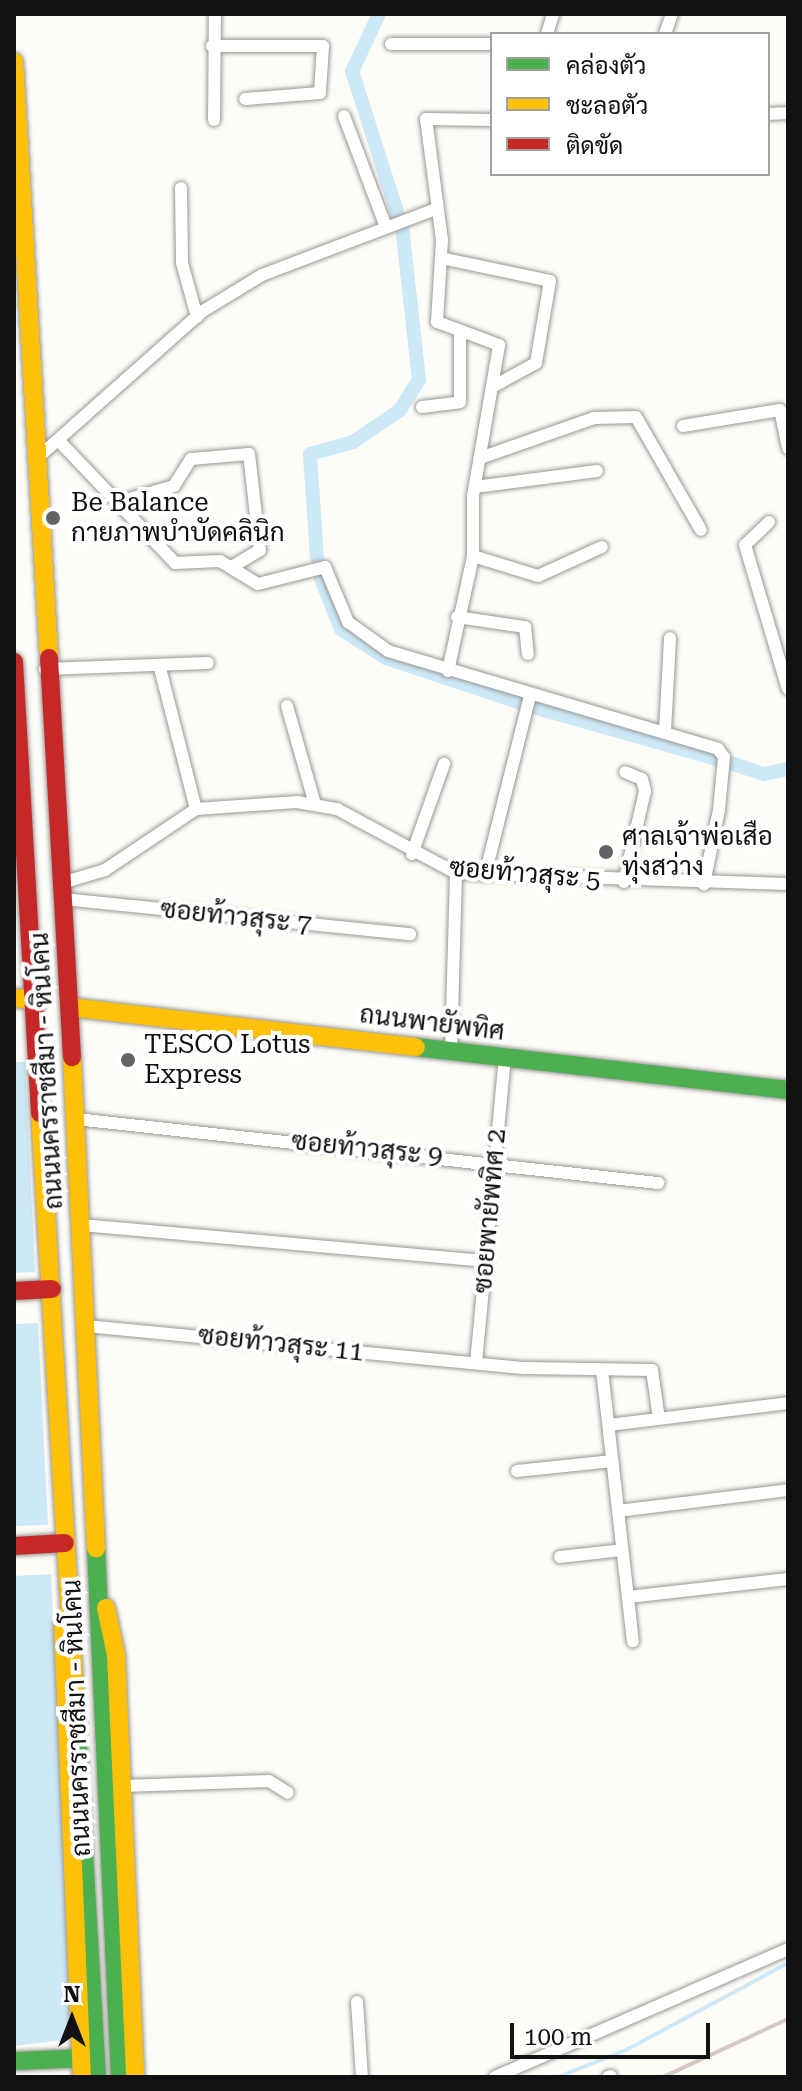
<!DOCTYPE html>
<html>
<head>
<meta charset="utf-8">
<style>
	body { margin:0 }
	#map { position:relative; width:802px; height:2091px; overflow:hidden; background:#fdfcf7; font-family:"Roboto Serif",Sarabun,serif }
	div>[style] { position:absolute }
	[style*='--x'] { left:calc(var(--x)*1px); top:calc(var(--y)*1px); width:calc(var(--w)*1px); rotate:calc(var(--a)*1deg) }
	.water>* { inset:0; background:#cde8f7 }
	.stream>* { height:4px; margin:-2px; padding:0 2px; transform-origin:2px; border-radius:2px; background:#cde8f7 }
	.canal>* { height:14px; margin:-7px; padding:0 7px; transform-origin:7px; border-radius:7px; background:#cde8f7 }
	.roads { filter:drop-shadow(0 0 2px #979795) drop-shadow(0 0 2px #979795) }
	.street>* { height:12px; margin:-6px; padding:0 6px; transform-origin:6px; border-radius:6px; background:#fffffe }
	.fast>* { height:18px; margin:-9px; padding:0 9px; transform-origin:9px; border-radius:9px; background:#4caf50 }
	.slow>* { height:18px; margin:-9px; padding:0 9px; transform-origin:9px; border-radius:9px; background:#ffc107 }
	.jam>* { height:18px; margin:-9px; padding:0 9px; transform-origin:9px; border-radius:9px; background:#c62828 }
	.rail>* { height:4px; margin:-2px; padding:0 2px; transform-origin:2px; border-radius:2px; background:#d9c6c7 }
	.dots>* { width:22px; height:22px; translate:-50% -50%; box-sizing:border-box; border:4px solid #fff; border-radius:50% }
	span { translate:-50% -50%; white-space:nowrap; text-align:center; line-height:1.15; -webkit-text-stroke:8px #fff; paint-order:stroke }
	.poi-label { font-size:26px; color:#111 }
	.left { translate:0 -50%; text-align:left }
	.street-label { font-size:26px; color:#111 }
	.frame { position:absolute; inset:0; border:16px solid #111; pointer-events:none }
	.legend { position:absolute; left:490px; top:32px; width:280px; height:144px; box-sizing:border-box; background:#fff; border:2px solid #a0a0a0; margin:0; padding:10px 14px; list-style:none; font-size:24px; color:#111 }
	.legend li { display:flex; align-items:center; gap:16px; height:40px }
	.legend b { width:40px; border:2px solid #a0a0a0 }
	.north { position:absolute; left:32px; top:1979px; width:80px; height:80px; -webkit-text-stroke:6px #fff; paint-order:stroke; rotate:0deg; font-size:22px; font-weight:700; line-height:32px; text-align:center; color:#111 }
	.north::after { content:''; display:block; margin:auto; width:28px; height:36px; background:#111; clip-path:polygon(50% 0,100% 100%,50% 72%,0 100%) }
	.scale { position:absolute; left:510px; top:2023px; width:200px; height:36px; box-sizing:border-box; border:4px solid #111; border-top:0; padding-left:10px; font-size:24px; line-height:28px; white-space:nowrap; color:#111; -webkit-text-stroke:6px #fff; paint-order:stroke }
</style>
</head>
<body>
<div id="map">
	<div class="water">
		<i style="clip-path:polygon(14px 1062px,25px 1062px,35px 1272px,14px 1273px)"></i>
		<i style="clip-path:polygon(38px 1323px,48px 1525px,14px 1526px,14px 1324px)"></i>
		<i style="clip-path:polygon(51px 1574px,73px 2039px,14px 2046px,14px 1576px)"></i>
	</div>
	<div class="stream">
		<i style="--x:558;--y:2077;--w:73;--a:-21.7"></i>
		<i style="--x:626;--y:2050;--w:184;--a:-28.2"></i>
	</div>
	<div class="canal">
		<i style="--x:379;--y:14;--w:63;--a:115.3"></i>
		<i style="--x:352;--y:71;--w:154;--a:72.3"></i>
		<i style="--x:317;--y:558;--w:104;--a:-93.9"></i>
		<i style="--x:310;--y:454;--w:45;--a:-15.6"></i>
		<i style="--x:353;--y:442;--w:57;--a:-34.2"></i>
		<i style="--x:400;--y:410;--w:36;--a:-58"></i>
		<i style="--x:419;--y:380;--w:154;--a:-96.3"></i>
		<i style="--x:321;--y:579;--w:54;--a:68.2"></i>
		<i style="--x:341;--y:629;--w:54;--a:32.8"></i>
		<i style="--x:386;--y:658;--w:145;--a:18.4"></i>
		<i style="--x:533;--y:707;--w:191;--a:15.8"></i>
		<i style="--x:730;--y:763;--w:36;--a:18"></i>
		<i style="--x:764;--y:774;--w:25;--a:-12"></i>
	</div>
	<div class="roads">
		<div class="street">
			<i style="--x:547;--y:34;--w:21;--a:-73"></i>
			<i style="--x:665;--y:34;--w:21;--a:-71"></i>
			<i style="--x:391;--y:44;--w:101;--a:0"></i>
			<i style="--x:212;--y:46;--w:111;--a:0"></i>
			<i style="--x:323;--y:46;--w:47;--a:93.7"></i>
			<i style="--x:320;--y:93;--w:75;--a:175.4"></i>
			<i style="--x:768;--y:114;--w:20;--a:-3"></i>
			<i style="--x:344;--y:116;--w:119;--a:69.3"></i>
			<i style="--x:214;--y:120;--w:106;--a:-89.5"></i>
			<i style="--x:181;--y:188;--w:75;--a:89.2"></i>
			<i style="--x:182;--y:263;--w:56;--a:74.5"></i>
			<i style="--x:441;--y:258;--w:111;--a:11.9"></i>
			<i style="--x:550;--y:281;--w:83;--a:99.7"></i>
			<i style="--x:536;--y:363;--w:50;--a:151.4"></i>
			<i style="--x:422;--y:407;--w:38;--a:-7"></i>
			<i style="--x:460;--y:402;--w:71;--a:-90"></i>
			<i style="--x:683;--y:426;--w:98;--a:-9.4"></i>
			<i style="--x:780;--y:410;--w:39;--a:78"></i>
			<i style="--x:59;--y:441;--w:168;--a:46.4"></i>
			<i style="--x:175;--y:563;--w:45;--a:-2.5"></i>
			<i style="--x:220;--y:561;--w:44;--a:31.2"></i>
			<i style="--x:258;--y:584;--w:69;--a:-14.2"></i>
			<i style="--x:325;--y:567;--w:60;--a:67.3"></i>
			<i style="--x:348;--y:622;--w:49;--a:35.9"></i>
			<i style="--x:388;--y:651;--w:344;--a:16.5"></i>
			<i style="--x:718;--y:749;--w:10;--a:53"></i>
			<i style="--x:724;--y:757;--w:53;--a:95.4"></i>
			<i style="--x:719;--y:810;--w:76;--a:101.5"></i>
			<i style="--x:480;--y:458;--w:121;--a:-19.3"></i>
			<i style="--x:594;--y:418;--w:42;--a:-1.4"></i>
			<i style="--x:636;--y:417;--w:130;--a:60.1"></i>
			<i style="--x:35;--y:460;--w:225;--a:-41.6"></i>
			<i style="--x:203;--y:311;--w:69;--a:-31.4"></i>
			<i style="--x:262;--y:275;--w:183;--a:-20.8"></i>
			<i style="--x:475;--y:487;--w:123;--a:-7.5"></i>
			<i style="--x:119;--y:502;--w:57;--a:-16.2"></i>
			<i style="--x:174;--y:486;--w:32;--a:-58"></i>
			<i style="--x:191;--y:459;--w:58;--a:-4.9"></i>
			<i style="--x:249;--y:454;--w:97;--a:83.5"></i>
			<i style="--x:260;--y:550;--w:33;--a:149"></i>
			<i style="--x:769;--y:522;--w:33;--a:136"></i>
			<i style="--x:745;--y:545;--w:150;--a:73.4"></i>
			<i style="--x:473;--y:556;--w:68;--a:17.1"></i>
			<i style="--x:538;--y:576;--w:70;--a:-24.4"></i>
			<i style="--x:457;--y:617;--w:69;--a:8.4"></i>
			<i style="--x:525;--y:627;--w:27;--a:84"></i>
			<i style="--x:160;--y:668;--w:146;--a:75.7"></i>
			<i style="--x:45;--y:669;--w:163;--a:-2.1"></i>
			<i style="--x:448;--y:671;--w:118;--a:-77.7"></i>
			<i style="--x:473;--y:556;--w:60;--a:-90"></i>
			<i style="--x:473;--y:496;--w:153;--a:-80.2"></i>
			<i style="--x:499;--y:345;--w:66;--a:-159.6"></i>
			<i style="--x:437;--y:322;--w:82;--a:-86.5"></i>
			<i style="--x:442;--y:240;--w:122;--a:-97.5"></i>
			<i style="--x:426;--y:119;--w:66;--a:0.9"></i>
			<i style="--x:287;--y:706;--w:102;--a:74.1"></i>
			<i style="--x:665;--y:731;--w:93;--a:-86.9"></i>
			<i style="--x:412;--y:854;--w:96;--a:-70.4"></i>
			<i style="--x:485;--y:875;--w:185;--a:-75.9"></i>
			<i style="--x:624;--y:882;--w:93;--a:-77"></i>
			<i style="--x:645;--y:791;--w:12;--a:-104"></i>
			<i style="--x:642;--y:779;--w:18;--a:-158"></i>
			<i style="--x:62;--y:883;--w:45;--a:-16.8"></i>
			<i style="--x:105;--y:870;--w:110;--a:-33.8"></i>
			<i style="--x:196;--y:809;--w:101;--a:-4"></i>
			<i style="--x:297;--y:802;--w:41;--a:9.9"></i>
			<i style="--x:337;--y:809;--w:135;--a:28.3"></i>
			<i style="--x:456;--y:873;--w:332;--a:1.9"></i>
			<i style="--x:63;--y:899;--w:349;--a:5.8"></i>
			<i style="--x:451;--y:1052;--w:179;--a:-88.4"></i>
			<i style="--x:76;--y:1119;--w:586;--a:6.28"></i>
			<i style="--x:82;--y:1225;--w:406;--a:5.1"></i>
			<i style="--x:86;--y:1326;--w:441;--a:5.5"></i>
			<i style="--x:525;--y:1368;--w:127;--a:0.9"></i>
			<i style="--x:652;--y:1370;--w:49;--a:81.9"></i>
			<i style="--x:476;--y:1363;--w:306;--a:-84.6"></i>
			<i style="--x:602;--y:1370;--w:273;--a:83.5"></i>
			<i style="--x:609;--y:1425;--w:180;--a:-7"></i>
			<i style="--x:517;--y:1471;--w:96;--a:-6"></i>
			<i style="--x:618;--y:1511;--w:171;--a:-7"></i>
			<i style="--x:560;--y:1557;--w:62;--a:-6.4"></i>
			<i style="--x:628;--y:1597;--w:161;--a:-6.4"></i>
			<i style="--x:123;--y:1786;--w:146;--a:-2"></i>
			<i style="--x:269;--y:1781;--w:22;--a:32"></i>
			<i style="--x:357;--y:2002;--w:75;--a:86.2"></i>
			<i style="--x:495;--y:2077;--w:320;--a:-23.6"></i>
			<i style="--x:608;--y:2077;--w:3;--a:-18"></i>
		</div>
		<div class="fast">
			<i style="--x:416;--y:1047;--w:374;--a:6.6"></i>
			<i style="--x:96;--y:1548;--w:530;--a:87.4"></i>
			<i style="--x:76;--y:1715;--w:363;--a:86.7"></i>
			<i style="--x:14;--y:2061;--w:68;--a:-2.5"></i>
		</div>
		<div class="slow">
			<i style="--x:14;--y:62;--w:597;--a:86.64"></i>
			<i style="--x:14;--y:998;--w:23;--a:5"></i>
			<i style="--x:69;--y:1007;--w:349;--a:6.6"></i>
			<i style="--x:72;--y:1057;--w:492;--a:87.2"></i>
			<i style="--x:40;--y:1113;--w:603;--a:86.58"></i>
			<i style="--x:106;--y:1608;--w:48;--a:78"></i>
			<i style="--x:116;--y:1655;--w:422;--a:87.4"></i>
			<i style="--x:63;--y:1626;--w:451;--a:87.6"></i>
		</div>
		<div class="jam">
			<i style="--x:49;--y:658;--w:400;--a:86.7"></i>
			<i style="--x:14;--y:662;--w:452;--a:86.7"></i>
			<i style="--x:14;--y:1291;--w:38;--a:-3"></i>
			<i style="--x:14;--y:1546;--w:51;--a:-3.4"></i>
		</div>
	</div>
	<div class="rail">
		<i style="--x:663;--y:2077;--w:138;--a:-24.9"></i>
	</div>
	<div class="dots">
		<i style="left:53px;top:518px;background:#646362"></i>
		<i style="left:606px;top:852px;background:#646362"></i>
		<i style="left:128px;top:1060px;background:#646362"></i>
	</div>
	<div class="poi-label">
		<span class="left" style="left:71px;top:518px">Be Balance<br>กายภาพบำบัดคลินิก</span>
		<span class="left" style="left:622px;top:852px">ศาลเจ้าพ่อเสือ<br>ทุ่งสว่าง</span>
		<span class="left" style="left:144px;top:1060px">TESCO Lotus<br>Express</span>
	</div>
	<div class="street-label">
		<span style="left:525px;top:874px;rotate:5deg">ซอยท้าวสุระ 5</span>
		<span style="left:236px;top:917px;rotate:6deg">ซอยท้าวสุระ 7</span>
		<span style="left:432px;top:1023px;rotate:7deg">ถนนพายัพทิศ</span>
		<span style="left:47px;top:1071px;rotate:-93deg">ถนนนครราชสีมา - หินโคน</span>
		<span style="left:367px;top:1149px;rotate:6deg">ซอยท้าวสุระ 9</span>
		<span style="left:490px;top:1211px;rotate:-85deg">ซอยพายัพทิศ 2</span>
		<span style="left:281px;top:1344px;rotate:6deg">ซอยท้าวสุระ 11</span>
		<span style="left:77px;top:1718px;rotate:-92deg">ถนนนครราชสีมา - หินโคน</span>
	</div>
	<div class="frame"></div>
	<ul class="legend">
	<li><b style="height:10px;background:#4caf50"></b>คล่องตัว</li>
	<li><b style="height:10px;background:#ffc107"></b>ชะลอตัว</li>
	<li><b style="height:10px;background:#c62828"></b>ติดขัด</li>
	</ul>
	<div class="north">N</div>
	<div class="scale">100 m</div>
</div>
</body>
</html>
